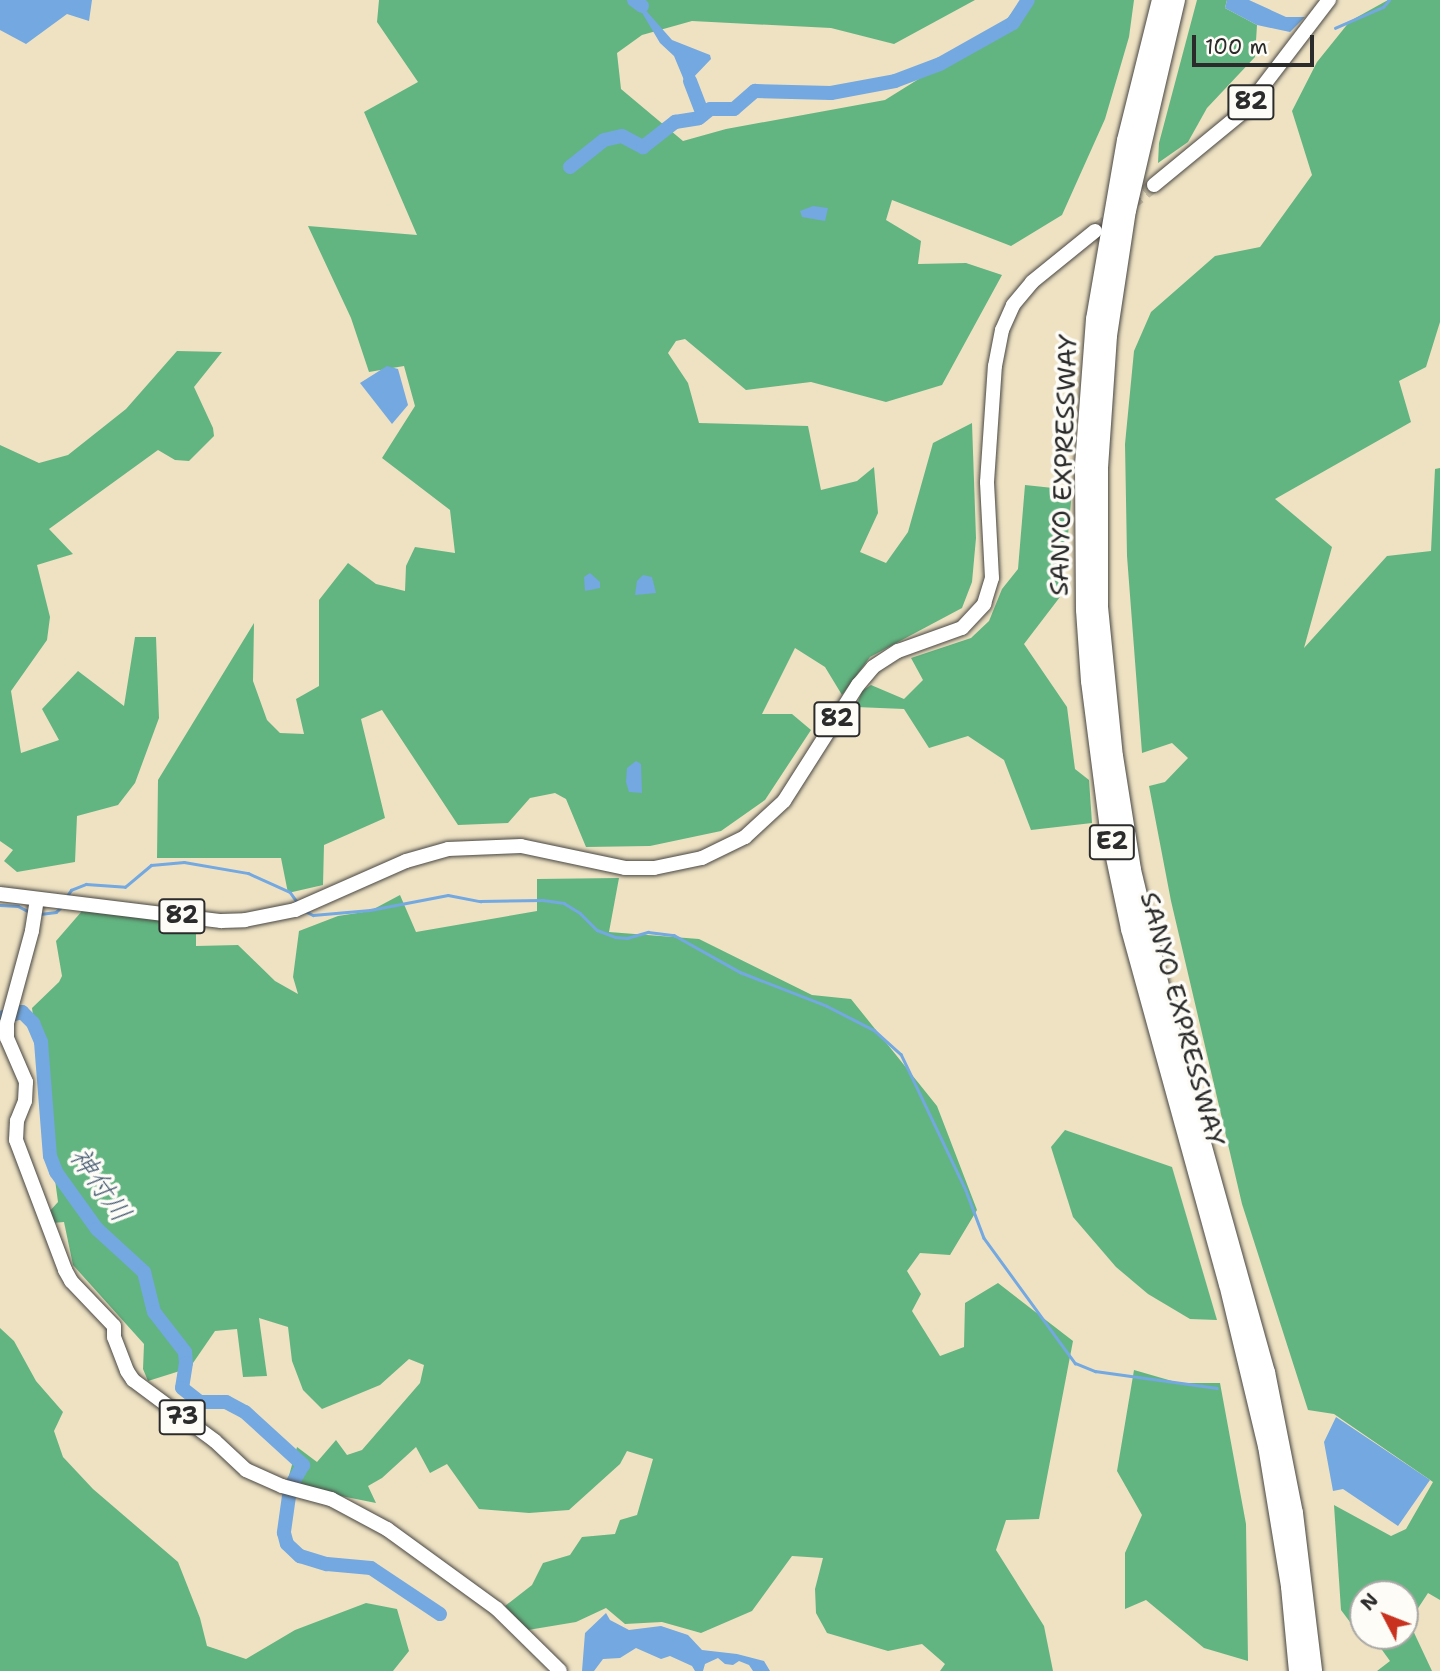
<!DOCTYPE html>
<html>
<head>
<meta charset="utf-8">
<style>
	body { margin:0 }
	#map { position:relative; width:1440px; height:1671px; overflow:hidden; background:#eee2c3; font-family:"Shantell Sans","Klee One",sans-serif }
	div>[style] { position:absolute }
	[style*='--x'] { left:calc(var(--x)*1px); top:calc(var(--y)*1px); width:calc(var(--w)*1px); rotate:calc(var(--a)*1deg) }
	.forest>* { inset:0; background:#62b581 }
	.water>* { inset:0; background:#73a8e1 }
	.stream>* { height:2.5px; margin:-1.25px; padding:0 1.25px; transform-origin:1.25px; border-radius:1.25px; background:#73a8e1 }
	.river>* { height:14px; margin:-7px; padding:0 7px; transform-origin:7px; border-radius:7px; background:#73a8e1 }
	.primary-tunnel>* { height:14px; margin-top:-7px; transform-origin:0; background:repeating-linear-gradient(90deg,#c7bda5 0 14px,transparent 0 21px) }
	.roads { filter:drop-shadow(0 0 2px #484642) drop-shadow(0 0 2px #484642) }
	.primary>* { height:14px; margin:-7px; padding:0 7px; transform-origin:7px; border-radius:7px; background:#fff }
	.highway>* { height:18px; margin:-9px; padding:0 9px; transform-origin:9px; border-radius:9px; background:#fff }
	span { translate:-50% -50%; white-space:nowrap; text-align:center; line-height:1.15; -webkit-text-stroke:7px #fdfcf7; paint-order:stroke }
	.shield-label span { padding:2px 5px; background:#fdfcf7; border:2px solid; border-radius:5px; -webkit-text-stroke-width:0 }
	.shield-label { font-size:24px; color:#2b2b2b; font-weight:700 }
	.street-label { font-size:26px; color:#2b2b2b }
	.water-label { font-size:28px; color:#485d74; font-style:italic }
	.north { position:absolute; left:1349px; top:1580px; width:70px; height:70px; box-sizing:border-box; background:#fdfcf7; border:2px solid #a9a8a5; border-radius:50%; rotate:312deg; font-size:19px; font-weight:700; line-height:28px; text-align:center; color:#2b2b2b }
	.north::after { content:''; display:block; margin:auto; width:24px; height:32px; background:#c8321e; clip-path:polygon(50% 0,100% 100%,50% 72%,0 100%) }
	.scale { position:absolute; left:1192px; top:35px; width:122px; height:32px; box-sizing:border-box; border:4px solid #2b2b2b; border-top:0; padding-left:9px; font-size:21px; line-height:24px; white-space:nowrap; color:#2b2b2b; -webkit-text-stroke:5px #fdfcf7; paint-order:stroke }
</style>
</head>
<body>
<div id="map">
	<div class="forest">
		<i style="clip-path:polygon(379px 0,975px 0,894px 44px,831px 28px,692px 21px,642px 35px,617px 53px,621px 89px,683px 141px,726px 129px,885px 100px,999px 29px,1022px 0,1134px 0,1129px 37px,1105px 119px,1062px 215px,1011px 246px,892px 200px,886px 220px,921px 241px,918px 264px,966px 263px,1002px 275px,942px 385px,886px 402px,811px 382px,746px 390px,685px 339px,676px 341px,668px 353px,688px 383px,699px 423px,808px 426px,821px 490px,857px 481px,874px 467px,878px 513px,860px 552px,886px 563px,908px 532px,933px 443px,972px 423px,976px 538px,972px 582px,962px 608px,870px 657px,842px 695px,825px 667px,795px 648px,762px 714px,792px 714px,811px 730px,765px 800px,721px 831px,650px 846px,586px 847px,566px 799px,555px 793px,530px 798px,508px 823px,458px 825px,382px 710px,361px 719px,385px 818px,324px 845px,323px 885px,288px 893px,281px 858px,157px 858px,158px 780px,254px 623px,253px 681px,267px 720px,280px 733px,304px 734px,296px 699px,319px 686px,319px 600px,348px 563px,376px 584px,405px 591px,406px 566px,415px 547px,455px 553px,450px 510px,382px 458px,415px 406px,404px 366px,369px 372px,351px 318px,308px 226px,417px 235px,364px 112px,418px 82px,377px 22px)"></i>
		<i style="clip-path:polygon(1197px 0,1227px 0,1225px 8px,1257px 25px,1255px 57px,1207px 108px,1188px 142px,1158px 163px,1159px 143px)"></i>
		<i style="clip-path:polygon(1388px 0,1440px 0,1440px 322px,1426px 367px,1399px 381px,1411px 422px,1275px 499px,1332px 547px,1304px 648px,1387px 556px,1431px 551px,1435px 469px,1440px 468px,1440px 1600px,1428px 1593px,1409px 1622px,1432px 1671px,1377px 1671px,1390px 1661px,1372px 1636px,1405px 1636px,1405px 1594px,1363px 1594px,1363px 1625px,1356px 1630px,1341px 1610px,1334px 1505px,1391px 1536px,1406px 1529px,1433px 1482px,1334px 1414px,1308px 1410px,1242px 1204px,1171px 901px,1149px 786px,1165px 782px,1188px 758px,1172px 743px,1142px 753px,1127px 556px,1125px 444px,1134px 351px,1151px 312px,1215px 256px,1260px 247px,1312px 175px,1292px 111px,1317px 62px,1350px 21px)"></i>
		<i style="clip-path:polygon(177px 351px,222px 352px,194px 387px,213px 428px,214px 436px,189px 461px,175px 460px,158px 450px,49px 529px,73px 554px,37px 565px,50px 617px,47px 640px,11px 691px,21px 753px,59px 740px,42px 709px,78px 671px,124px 706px,135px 637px,156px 637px,159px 718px,135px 783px,118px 805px,77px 816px,75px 862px,17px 872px,4px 861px,13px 850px,0 841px,0 445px,39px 463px,68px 455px,126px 409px)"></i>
		<i style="clip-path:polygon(1025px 485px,1072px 490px,1063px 593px,1024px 644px,1067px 707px,1075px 769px,1089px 780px,1092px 823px,1031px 830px,1004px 760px,968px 736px,929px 748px,904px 709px,856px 707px,862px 691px,871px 685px,904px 699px,923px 680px,911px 658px,971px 638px,989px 621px,1002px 589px,1018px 569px)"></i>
		<i style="clip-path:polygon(619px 878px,609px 932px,699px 939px,812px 995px,851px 999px,937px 1106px,977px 1210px,950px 1255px,920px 1253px,907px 1271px,921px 1294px,912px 1311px,940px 1356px,964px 1347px,965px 1303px,998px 1283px,1073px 1341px,1039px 1519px,1006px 1520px,996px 1550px,1044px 1626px,1053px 1671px,940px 1671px,945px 1664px,922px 1644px,888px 1651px,827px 1633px,816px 1613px,815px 1589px,823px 1558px,792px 1556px,752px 1611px,701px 1633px,662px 1622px,625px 1624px,606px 1608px,576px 1622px,528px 1630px,505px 1606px,532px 1585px,543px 1563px,570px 1555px,582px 1537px,615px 1534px,620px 1520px,637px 1515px,653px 1459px,627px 1451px,620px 1464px,569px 1510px,529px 1513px,479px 1509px,447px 1464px,430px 1473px,416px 1447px,382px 1478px,368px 1486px,376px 1503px,321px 1492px,288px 1479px,297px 1447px,317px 1462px,336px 1440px,347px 1455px,362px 1450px,420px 1383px,424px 1365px,409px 1359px,380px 1385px,322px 1409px,303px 1390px,292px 1361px,288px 1327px,259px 1318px,267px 1376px,243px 1377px,237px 1329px,215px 1331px,193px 1363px,183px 1370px,148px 1381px,143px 1369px,144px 1344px,73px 1265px,64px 1222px,52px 1223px,48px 1213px,58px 1202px,32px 1008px,59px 982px,62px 976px,56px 941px,82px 911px,196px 920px,196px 946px,238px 945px,275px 981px,298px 994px,293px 977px,299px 931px,338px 916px,370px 911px,400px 895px,416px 932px,537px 911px,537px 879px)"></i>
		<i style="clip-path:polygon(1065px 1130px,1172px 1167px,1217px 1320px,1190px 1319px,1148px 1294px,1116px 1267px,1073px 1217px,1051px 1147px)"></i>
		<i style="clip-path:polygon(0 1328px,14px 1341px,36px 1381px,63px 1412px,54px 1431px,63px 1457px,93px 1489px,178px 1562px,200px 1618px,207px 1646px,246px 1659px,295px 1630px,366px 1603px,397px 1609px,409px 1651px,393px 1671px,0 1671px)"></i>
		<i style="clip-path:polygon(1134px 1370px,1179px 1383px,1220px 1383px,1246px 1524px,1248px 1661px,1204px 1648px,1146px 1600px,1125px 1609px,1125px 1553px,1142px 1515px,1117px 1471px)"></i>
	</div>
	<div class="water">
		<i style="clip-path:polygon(0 0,92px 0,89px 21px,67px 14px,26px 44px,0 30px)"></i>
		<i style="clip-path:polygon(1227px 0,1249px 0,1286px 17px,1305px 17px,1290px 32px,1257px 25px,1225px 8px)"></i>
		<i style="clip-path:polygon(638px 6px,642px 6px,672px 40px,710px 55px,711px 59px,690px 81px,684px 80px,674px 56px,660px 43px)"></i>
		<i style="clip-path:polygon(813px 206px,828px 208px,825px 221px,802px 217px,800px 211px)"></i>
		<i style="clip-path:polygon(387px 366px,398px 369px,408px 405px,392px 424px,360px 383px)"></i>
		<i style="clip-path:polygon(590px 573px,600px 582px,600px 588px,585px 591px,584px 577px)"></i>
		<i style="clip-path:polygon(643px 575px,652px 577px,656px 593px,635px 595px,637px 581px)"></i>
		<i style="clip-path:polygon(636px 761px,641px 764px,642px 793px,629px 792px,626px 782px,627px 768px)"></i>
		<i style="clip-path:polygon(1336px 1417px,1430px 1480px,1398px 1526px,1343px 1489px,1333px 1491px,1324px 1442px)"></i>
		<i style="clip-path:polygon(606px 1613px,610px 1620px,629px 1630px,661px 1626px,688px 1635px,702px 1650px,737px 1654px,764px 1661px,770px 1671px,753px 1671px,749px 1665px,739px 1661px,733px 1665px,725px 1664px,718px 1658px,705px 1664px,703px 1671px,695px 1671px,692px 1666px,670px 1656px,661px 1659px,636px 1648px,620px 1658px,603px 1659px,594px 1671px,582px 1671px,585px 1633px)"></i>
	</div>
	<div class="stream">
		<i style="--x:1335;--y:28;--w:52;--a:-23.6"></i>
		<i style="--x:1383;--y:7;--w:9;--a:-49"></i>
		<i style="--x:67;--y:896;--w:7;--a:-56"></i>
		<i style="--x:71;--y:890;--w:16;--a:-22"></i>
		<i style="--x:86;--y:884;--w:39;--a:4"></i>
		<i style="--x:125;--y:887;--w:34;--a:-40"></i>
		<i style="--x:151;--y:865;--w:33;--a:-5"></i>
		<i style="--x:184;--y:862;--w:65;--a:9.8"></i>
		<i style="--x:248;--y:873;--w:46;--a:24.3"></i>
		<i style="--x:290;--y:892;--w:14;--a:54"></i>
		<i style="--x:0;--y:905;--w:18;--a:3"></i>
		<i style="--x:18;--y:906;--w:13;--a:27"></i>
		<i style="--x:305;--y:911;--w:9;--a:27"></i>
		<i style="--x:313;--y:915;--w:57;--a:-5"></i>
		<i style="--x:370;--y:910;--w:79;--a:-10.9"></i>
		<i style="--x:448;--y:895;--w:33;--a:11"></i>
		<i style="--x:480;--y:901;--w:63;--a:-0.9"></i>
		<i style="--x:543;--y:900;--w:21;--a:8"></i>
		<i style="--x:564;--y:903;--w:19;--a:32"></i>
		<i style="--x:580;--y:913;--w:24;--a:45"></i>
		<i style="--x:597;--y:930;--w:19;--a:21"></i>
		<i style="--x:615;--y:937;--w:12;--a:5"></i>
		<i style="--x:627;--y:938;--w:22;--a:-16"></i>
		<i style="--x:648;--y:932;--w:26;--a:7"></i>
		<i style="--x:674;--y:935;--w:76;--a:29.3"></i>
		<i style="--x:740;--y:972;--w:93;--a:21.3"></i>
		<i style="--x:827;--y:1006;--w:53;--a:27.1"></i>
		<i style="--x:874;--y:1030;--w:36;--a:42"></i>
		<i style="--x:901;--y:1054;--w:148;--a:64.5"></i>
		<i style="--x:965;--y:1188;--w:53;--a:69.2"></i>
		<i style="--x:984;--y:1238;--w:155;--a:53.9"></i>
		<i style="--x:1075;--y:1363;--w:22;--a:22"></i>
		<i style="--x:1095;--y:1371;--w:123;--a:7.9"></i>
		<i style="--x:40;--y:914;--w:16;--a:-7"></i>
		<i style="--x:56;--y:912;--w:6;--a:-45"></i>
	</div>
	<div class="river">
		<i style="--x:634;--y:0;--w:10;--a:37"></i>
		<i style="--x:690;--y:81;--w:36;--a:69"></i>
		<i style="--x:570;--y:167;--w:43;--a:-38.5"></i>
		<i style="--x:604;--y:140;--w:18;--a:-13"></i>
		<i style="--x:622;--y:136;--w:24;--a:28"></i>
		<i style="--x:643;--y:147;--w:41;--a:-38"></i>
		<i style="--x:675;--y:122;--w:24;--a:-9"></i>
		<i style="--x:699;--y:118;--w:14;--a:-39"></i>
		<i style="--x:710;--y:109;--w:24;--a:0"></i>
		<i style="--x:734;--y:109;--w:28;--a:-41"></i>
		<i style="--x:755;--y:91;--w:76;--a:1.5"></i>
		<i style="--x:831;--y:93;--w:65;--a:-10.6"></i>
		<i style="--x:895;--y:81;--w:48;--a:-20.7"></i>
		<i style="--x:940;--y:64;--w:84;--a:-29.3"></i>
		<i style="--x:1013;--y:23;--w:27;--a:-57"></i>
		<i style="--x:0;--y:1018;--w:23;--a:-15"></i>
		<i style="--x:22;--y:1012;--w:16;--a:45"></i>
		<i style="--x:33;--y:1023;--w:21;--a:67"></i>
		<i style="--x:41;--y:1042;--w:114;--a:85.5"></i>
		<i style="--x:50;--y:1156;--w:17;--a:69"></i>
		<i style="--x:56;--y:1172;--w:70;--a:54.3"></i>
		<i style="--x:97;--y:1229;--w:64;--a:42.5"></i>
		<i style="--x:144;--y:1272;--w:41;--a:76"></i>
		<i style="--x:154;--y:1312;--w:51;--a:52.2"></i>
		<i style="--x:185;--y:1352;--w:11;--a:85"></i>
		<i style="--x:186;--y:1363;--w:25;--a:99"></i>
		<i style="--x:182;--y:1388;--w:23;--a:38"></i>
		<i style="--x:200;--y:1402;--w:26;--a:0"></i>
		<i style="--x:226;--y:1402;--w:21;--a:28"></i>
		<i style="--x:245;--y:1412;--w:79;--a:42.4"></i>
		<i style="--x:303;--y:1465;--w:20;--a:120"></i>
		<i style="--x:289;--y:1496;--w:37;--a:98"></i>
		<i style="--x:284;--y:1533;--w:11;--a:75"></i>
		<i style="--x:287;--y:1544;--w:18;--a:43"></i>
		<i style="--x:300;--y:1556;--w:28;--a:17"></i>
		<i style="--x:327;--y:1564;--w:44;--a:5.2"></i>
		<i style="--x:371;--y:1568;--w:83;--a:33.7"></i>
	</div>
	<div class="primary-tunnel">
		<i style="--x:1095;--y:231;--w:75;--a:-37.9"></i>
	</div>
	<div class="roads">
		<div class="primary">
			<i style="--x:1154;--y:185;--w:117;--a:-39.4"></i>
			<i style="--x:1244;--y:111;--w:140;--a:-52.6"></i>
			<i style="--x:0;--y:894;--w:223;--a:7"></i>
			<i style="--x:221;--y:921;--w:24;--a:-2"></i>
			<i style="--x:245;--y:920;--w:51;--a:-11.3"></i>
			<i style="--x:295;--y:910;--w:121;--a:-23.8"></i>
			<i style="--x:406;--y:861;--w:44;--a:-15.9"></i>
			<i style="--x:448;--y:849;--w:73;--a:-2.4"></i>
			<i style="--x:521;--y:846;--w:106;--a:11.9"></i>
			<i style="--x:625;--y:868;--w:29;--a:0"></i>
			<i style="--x:654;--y:868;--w:49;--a:-11.8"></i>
			<i style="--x:702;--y:858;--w:48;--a:-26"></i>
			<i style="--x:745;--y:837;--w:53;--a:-42.7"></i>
			<i style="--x:784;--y:801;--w:138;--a:-57.5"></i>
			<i style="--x:858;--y:685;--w:23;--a:-50"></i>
			<i style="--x:873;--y:667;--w:30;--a:-33"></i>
			<i style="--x:898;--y:651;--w:68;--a:-19.8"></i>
			<i style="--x:962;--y:628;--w:33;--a:-47"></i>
			<i style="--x:984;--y:604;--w:27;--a:-73"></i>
			<i style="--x:992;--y:578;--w:96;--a:-93"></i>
			<i style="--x:987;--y:482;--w:116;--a:-86.1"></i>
			<i style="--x:995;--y:366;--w:37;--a:-79"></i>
			<i style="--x:1002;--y:330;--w:27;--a:-66"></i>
			<i style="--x:1013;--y:305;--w:30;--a:-50"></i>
			<i style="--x:1032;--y:282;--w:81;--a:-39"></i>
			<i style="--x:37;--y:899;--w:32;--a:99"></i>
			<i style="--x:32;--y:931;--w:95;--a:105.2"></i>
			<i style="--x:7;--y:1023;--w:15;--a:90"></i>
			<i style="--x:7;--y:1038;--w:48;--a:66.6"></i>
			<i style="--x:26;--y:1082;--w:19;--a:93"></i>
			<i style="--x:25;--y:1101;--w:22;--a:112"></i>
			<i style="--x:17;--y:1121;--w:19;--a:93"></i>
			<i style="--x:16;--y:1140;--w:139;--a:69.3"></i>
			<i style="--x:65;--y:1270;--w:13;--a:61"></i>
			<i style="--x:71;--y:1281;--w:62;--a:46.3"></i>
			<i style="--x:114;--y:1326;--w:11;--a:90"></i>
			<i style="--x:114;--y:1337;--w:36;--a:69"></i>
			<i style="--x:127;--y:1371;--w:11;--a:56"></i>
			<i style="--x:133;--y:1380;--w:102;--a:36.6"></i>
			<i style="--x:215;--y:1441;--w:42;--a:43.1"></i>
			<i style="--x:246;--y:1470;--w:39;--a:24"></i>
			<i style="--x:282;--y:1486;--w:51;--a:14.9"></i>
			<i style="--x:331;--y:1499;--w:64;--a:28.2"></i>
			<i style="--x:387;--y:1529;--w:136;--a:36"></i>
			<i style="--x:497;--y:1609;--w:88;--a:44.5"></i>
		</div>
		<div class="highway">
			<i style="--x:1161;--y:0;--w:144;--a:104"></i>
			<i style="--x:1126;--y:140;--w:182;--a:99.8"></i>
			<i style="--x:1095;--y:319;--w:148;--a:94.3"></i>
			<i style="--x:1084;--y:467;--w:143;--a:89.6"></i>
			<i style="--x:1085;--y:610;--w:71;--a:86"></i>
			<i style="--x:1090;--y:681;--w:149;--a:82.7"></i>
			<i style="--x:1109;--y:829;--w:102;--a:78.1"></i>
			<i style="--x:1130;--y:929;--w:368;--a:74.6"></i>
			<i style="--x:1228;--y:1284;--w:167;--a:76.5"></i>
			<i style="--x:1267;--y:1446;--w:143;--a:80.7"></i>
			<i style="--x:1290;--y:1587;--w:84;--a:84.6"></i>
			<i style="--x:1176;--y:0;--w:216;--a:103.1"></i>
			<i style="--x:1127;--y:210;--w:127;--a:98.6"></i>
			<i style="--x:1108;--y:336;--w:131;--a:93.9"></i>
			<i style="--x:1099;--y:467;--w:140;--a:90"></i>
			<i style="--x:1099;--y:607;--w:150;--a:84.3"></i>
			<i style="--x:1114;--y:756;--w:115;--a:81"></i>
			<i style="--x:1132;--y:870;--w:178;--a:76.4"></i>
			<i style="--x:1174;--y:1043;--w:342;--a:74.4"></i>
			<i style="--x:1266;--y:1372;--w:144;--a:78.8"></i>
			<i style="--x:1294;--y:1513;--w:159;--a:83.1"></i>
		</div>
	</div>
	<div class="shield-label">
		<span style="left:1251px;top:102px">82</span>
		<span style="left:837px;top:719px">82</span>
		<span style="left:1112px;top:842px">E2</span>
		<span style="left:182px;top:916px">82</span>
		<span style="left:182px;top:1417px">73</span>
	</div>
	<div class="street-label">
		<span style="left:1063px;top:465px;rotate:-88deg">SANYO EXPRESSWAY</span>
		<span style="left:1183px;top:1019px;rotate:75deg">SANYO EXPRESSWAY</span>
	</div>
	<div class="water-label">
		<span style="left:101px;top:1184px;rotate:55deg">神付川</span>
	</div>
	<div class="north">N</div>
	<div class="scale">100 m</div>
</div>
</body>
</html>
